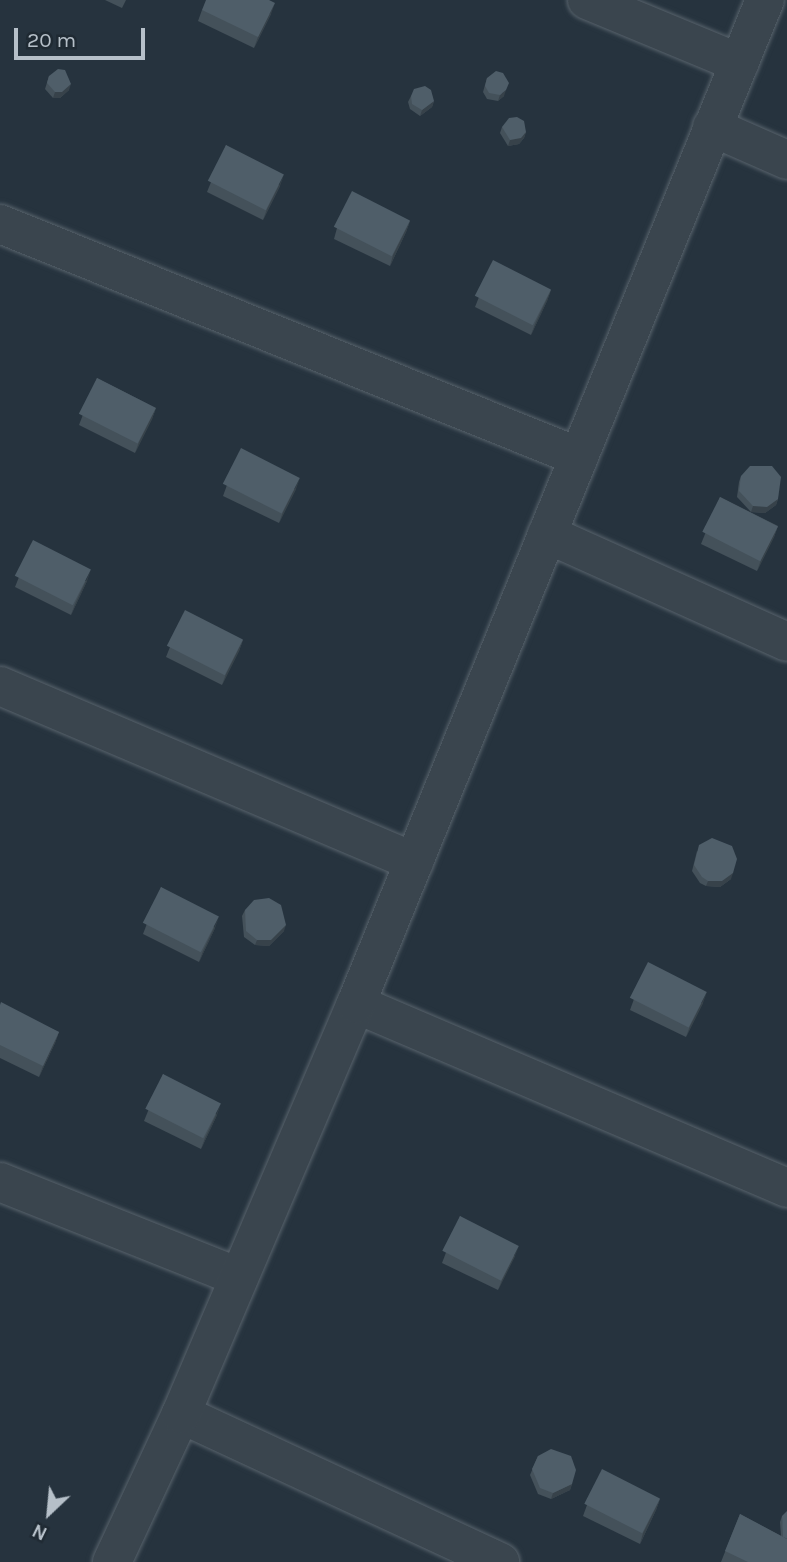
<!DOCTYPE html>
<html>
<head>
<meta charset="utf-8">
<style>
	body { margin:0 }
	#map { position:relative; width:787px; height:1562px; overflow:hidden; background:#26333e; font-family:Karla,sans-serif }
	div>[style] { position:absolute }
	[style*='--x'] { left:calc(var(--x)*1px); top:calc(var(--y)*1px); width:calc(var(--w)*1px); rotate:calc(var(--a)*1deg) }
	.roads { filter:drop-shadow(0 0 2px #58636c) drop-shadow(0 0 2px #58636c) }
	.street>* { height:38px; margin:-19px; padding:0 19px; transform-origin:19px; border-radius:19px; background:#3a454e }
	.wall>* { inset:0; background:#44515a }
	.shaded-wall>* { inset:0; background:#37424a }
	.building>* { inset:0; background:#4f5e69; transform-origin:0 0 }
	span { translate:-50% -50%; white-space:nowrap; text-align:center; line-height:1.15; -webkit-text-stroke:7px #1f2a33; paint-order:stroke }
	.north { position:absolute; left:14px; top:1478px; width:70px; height:70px; -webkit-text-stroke:5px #1f2a33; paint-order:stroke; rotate:206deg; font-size:19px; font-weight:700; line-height:28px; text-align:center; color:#b6c0c9 }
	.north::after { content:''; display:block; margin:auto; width:24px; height:32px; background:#b6c0c9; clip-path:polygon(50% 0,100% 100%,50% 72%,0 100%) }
	.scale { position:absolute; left:14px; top:28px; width:131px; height:32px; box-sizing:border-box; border:4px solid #b6c0c9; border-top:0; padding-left:9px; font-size:21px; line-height:24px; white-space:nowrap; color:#b6c0c9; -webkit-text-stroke:5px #1f2a33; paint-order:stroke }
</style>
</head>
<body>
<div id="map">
	<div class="roads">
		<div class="street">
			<i style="--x:587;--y:0;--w:165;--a:22.5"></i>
			<i style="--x:712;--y:127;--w:82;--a:23.7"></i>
			<i style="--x:0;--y:224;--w:624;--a:21.92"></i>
			<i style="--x:547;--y:534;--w:263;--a:24.2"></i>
			<i style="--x:0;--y:686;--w:450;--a:23"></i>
			<i style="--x:356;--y:1004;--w:469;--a:23.1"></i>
			<i style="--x:0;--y:1182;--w:257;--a:21.7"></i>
			<i style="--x:181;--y:1414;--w:352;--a:24.9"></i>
			<i style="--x:112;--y:1562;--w:163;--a:-65"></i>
			<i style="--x:181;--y:1414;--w:446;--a:-66.9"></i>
			<i style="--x:356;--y:1004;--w:1084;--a:-67.84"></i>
		</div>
	</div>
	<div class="wall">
		<i style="clip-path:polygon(105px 0,126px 0,122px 8px)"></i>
		<i style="clip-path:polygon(202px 10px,271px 14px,254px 48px,198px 21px)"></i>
		<i style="clip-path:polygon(49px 76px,69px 90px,60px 98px,53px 98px,45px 89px)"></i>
		<i style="clip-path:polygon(487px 78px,504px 96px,498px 101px,487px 99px,483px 92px)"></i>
		<i style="clip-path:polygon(411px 96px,434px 101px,432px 107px,420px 116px,410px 109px,408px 102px)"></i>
		<i style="clip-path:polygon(502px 127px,526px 132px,524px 138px,519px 144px,508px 146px,500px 133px)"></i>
		<i style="clip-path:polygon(226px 145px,280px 186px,263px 220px,207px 192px)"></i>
		<i style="clip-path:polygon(410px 221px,406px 232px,390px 266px,334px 239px,337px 228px)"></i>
		<i style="clip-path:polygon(551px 290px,547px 301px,531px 335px,475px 307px,479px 297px)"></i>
		<i style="clip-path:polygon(97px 378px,156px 408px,152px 419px,135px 453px,79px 425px)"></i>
		<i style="clip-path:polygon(741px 476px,778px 499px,776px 505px,765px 513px,751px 512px,737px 497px,739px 482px)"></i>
		<i style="clip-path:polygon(227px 485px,296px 489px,279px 523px,223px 496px)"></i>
		<i style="clip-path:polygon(720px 497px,778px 526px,774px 537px,757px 571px,701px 544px)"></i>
		<i style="clip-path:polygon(19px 577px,87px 581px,71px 615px,15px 587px)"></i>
		<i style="clip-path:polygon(243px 640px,239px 651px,222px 685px,166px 657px,170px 647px)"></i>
		<i style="clip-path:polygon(697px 851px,731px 879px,720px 887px,706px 886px,700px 883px,692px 871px)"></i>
		<i style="clip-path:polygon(161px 887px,215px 928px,199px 962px,143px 934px)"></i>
		<i style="clip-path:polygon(245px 910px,284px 931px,269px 946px,255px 945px,244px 937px,242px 916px)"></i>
		<i style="clip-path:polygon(634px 999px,703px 1003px,686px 1037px,630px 1010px)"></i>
		<i style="clip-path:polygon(0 1005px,59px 1032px,55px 1043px,39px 1077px,0 1058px)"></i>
		<i style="clip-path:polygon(163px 1074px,217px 1115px,201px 1149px,144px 1121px)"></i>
		<i style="clip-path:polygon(460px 1216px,515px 1256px,498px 1290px,442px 1263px)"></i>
		<i style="clip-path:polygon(538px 1456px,572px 1484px,570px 1490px,551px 1499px,538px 1494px,530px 1475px)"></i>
		<i style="clip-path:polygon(660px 1499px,656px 1510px,640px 1544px,583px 1516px,587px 1505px)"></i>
		<i style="clip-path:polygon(740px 1514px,781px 1536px,780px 1522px,782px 1516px,787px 1562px,721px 1562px)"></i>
	</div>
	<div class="shaded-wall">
		<i style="clip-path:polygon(275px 3px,271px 14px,254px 48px,258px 37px)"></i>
		<i style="clip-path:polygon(71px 84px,69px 90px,60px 98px,53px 98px,55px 92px)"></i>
		<i style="clip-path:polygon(506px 90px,504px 96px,498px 101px,500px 95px)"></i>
		<i style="clip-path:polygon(434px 101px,432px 107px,420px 116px,422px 110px)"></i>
		<i style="clip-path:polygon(526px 132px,524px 138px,519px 144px,508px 146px,510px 140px)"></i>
		<i style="clip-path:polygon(284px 175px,280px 186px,263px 220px,267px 209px)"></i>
		<i style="clip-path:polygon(410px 221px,406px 232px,390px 266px,393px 255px)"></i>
		<i style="clip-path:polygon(551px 290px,547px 301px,531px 335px,535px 324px)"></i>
		<i style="clip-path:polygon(156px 408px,152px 419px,135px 453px,139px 442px)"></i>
		<i style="clip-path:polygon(300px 478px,296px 489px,279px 523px,283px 512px)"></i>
		<i style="clip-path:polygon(778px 499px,776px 505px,765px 513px,751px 512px,753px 506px)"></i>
		<i style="clip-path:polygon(778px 526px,774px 537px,757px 571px,761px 560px)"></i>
		<i style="clip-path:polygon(91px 570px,87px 581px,71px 615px,75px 604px)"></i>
		<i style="clip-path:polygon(243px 640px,239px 651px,222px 685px,226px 674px)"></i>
		<i style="clip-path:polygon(733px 873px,731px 879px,720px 887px,706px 886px,708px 881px)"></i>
		<i style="clip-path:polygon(219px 917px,215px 928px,199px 962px,203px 951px)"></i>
		<i style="clip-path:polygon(286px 925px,284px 931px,269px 946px,255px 945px,257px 940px)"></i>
		<i style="clip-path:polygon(707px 992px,703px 1003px,686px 1037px,690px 1026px)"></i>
		<i style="clip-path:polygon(59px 1032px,55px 1043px,39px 1077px,43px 1066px)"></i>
		<i style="clip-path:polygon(221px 1104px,217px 1115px,201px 1149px,205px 1138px)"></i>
		<i style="clip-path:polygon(519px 1246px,515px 1256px,498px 1290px,502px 1280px)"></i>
		<i style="clip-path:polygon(572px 1484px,570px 1490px,551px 1499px,553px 1493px)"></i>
		<i style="clip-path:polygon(660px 1499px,656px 1510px,640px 1544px,643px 1533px)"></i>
	</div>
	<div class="building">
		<i style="clip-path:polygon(206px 0,269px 0,275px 3px,258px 37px,202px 10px)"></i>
		<i style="clip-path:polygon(58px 69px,65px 70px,71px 84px,62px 92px,55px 92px,47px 83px,49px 76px)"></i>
		<i style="clip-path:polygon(496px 71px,503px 73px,509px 83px,506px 90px,500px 95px,489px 93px,485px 86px,487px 78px)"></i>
		<i style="clip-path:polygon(425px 86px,431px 90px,434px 101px,422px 110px,412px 104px,411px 96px,414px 89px)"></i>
		<i style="clip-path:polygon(517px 117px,524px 121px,526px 132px,521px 138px,510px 140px,502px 127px,509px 118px)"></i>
		<i style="left:226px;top:145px;width:65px;height:40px;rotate:27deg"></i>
		<i style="left:352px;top:191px;width:65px;height:40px;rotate:27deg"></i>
		<i style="left:493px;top:260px;width:65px;height:40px;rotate:27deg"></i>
		<i style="left:97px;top:378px;width:66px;height:40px;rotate:27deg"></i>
		<i style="left:241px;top:448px;width:66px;height:40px;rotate:27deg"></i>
		<i style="clip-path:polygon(750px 466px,772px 466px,781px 477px,778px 499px,767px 507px,753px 506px,739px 491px,741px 476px)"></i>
		<i style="left:720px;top:497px;width:65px;height:39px;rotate:27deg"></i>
		<i style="left:33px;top:540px;width:65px;height:40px;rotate:27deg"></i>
		<i style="left:185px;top:610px;width:65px;height:40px;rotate:27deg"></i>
		<i style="clip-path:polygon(712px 838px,732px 846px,737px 859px,733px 873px,722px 881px,708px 881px,702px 877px,694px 865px,699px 845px)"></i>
		<i style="left:161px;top:887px;width:65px;height:40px;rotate:27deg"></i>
		<i style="clip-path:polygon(269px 898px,281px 905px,286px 925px,271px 940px,257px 940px,246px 931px,245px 910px,254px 900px)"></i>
		<i style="left:648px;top:962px;width:66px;height:40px;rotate:27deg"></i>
		<i style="clip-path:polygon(1px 1002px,59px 1032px,43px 1066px,0 1045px,0 1005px)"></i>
		<i style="left:163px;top:1074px;width:65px;height:39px;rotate:27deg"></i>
		<i style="left:460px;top:1216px;width:66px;height:39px;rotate:27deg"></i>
		<i style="clip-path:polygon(551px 1449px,571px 1456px,576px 1470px,572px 1484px,553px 1493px,540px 1488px,532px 1469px,538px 1456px)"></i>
		<i style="left:602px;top:1469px;width:65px;height:39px;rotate:27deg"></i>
		<i style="clip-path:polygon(787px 1511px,787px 1539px,783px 1537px,782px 1516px)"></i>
		<i style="clip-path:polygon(740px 1514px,787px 1539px,787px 1562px,748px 1562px,725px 1551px)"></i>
	</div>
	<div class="north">N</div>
	<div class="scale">20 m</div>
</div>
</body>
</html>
